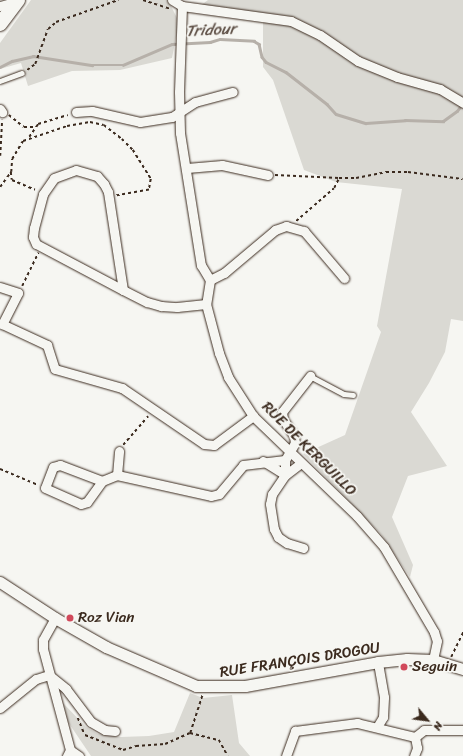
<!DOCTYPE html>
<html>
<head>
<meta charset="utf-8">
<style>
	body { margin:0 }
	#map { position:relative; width:463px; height:756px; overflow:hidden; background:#f6f6f2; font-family:Sriracha,sans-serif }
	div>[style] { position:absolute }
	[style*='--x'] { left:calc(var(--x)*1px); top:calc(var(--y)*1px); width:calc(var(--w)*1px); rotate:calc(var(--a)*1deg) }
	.green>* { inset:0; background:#dad9d3 }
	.stream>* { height:2.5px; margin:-1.25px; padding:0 1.25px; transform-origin:1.25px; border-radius:1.25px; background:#b6b0a9 }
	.path>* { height:1.5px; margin-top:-0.75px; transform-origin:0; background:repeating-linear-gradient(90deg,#3b2a1e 0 3px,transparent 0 6px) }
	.roads { filter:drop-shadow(0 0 1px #3b2a1e) drop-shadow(0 0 1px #3b2a1e) }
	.service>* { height:4.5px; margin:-2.25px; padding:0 2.25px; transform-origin:2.25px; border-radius:2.25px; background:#f6f6f2 }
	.minor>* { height:9px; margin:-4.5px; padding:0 4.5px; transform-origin:4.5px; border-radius:4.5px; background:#f6f6f2 }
	.tertiary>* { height:11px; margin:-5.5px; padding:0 5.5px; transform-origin:5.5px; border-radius:5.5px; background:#f6f6f2 }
	.primary>* { height:14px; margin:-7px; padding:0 7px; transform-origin:7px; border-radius:7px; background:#f6f6f2 }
	.dots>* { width:11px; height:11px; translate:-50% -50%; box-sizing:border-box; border:2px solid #f6f6f2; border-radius:50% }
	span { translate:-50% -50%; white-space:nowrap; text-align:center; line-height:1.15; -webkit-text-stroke:3.5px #f6f6f2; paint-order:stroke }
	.street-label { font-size:15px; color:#3b2a1e }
	.poi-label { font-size:15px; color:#3b2a1e }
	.left { translate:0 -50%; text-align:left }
	.water-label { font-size:16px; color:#605248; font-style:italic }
	.north { position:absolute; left:407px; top:700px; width:40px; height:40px; -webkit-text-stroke:3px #f6f6f2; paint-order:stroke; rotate:119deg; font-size:11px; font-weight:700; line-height:16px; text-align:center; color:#3b2a1e }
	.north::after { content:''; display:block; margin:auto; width:14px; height:18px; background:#3b2a1e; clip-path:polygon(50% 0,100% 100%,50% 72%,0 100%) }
</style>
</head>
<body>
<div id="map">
	<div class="green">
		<i style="clip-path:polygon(31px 0,168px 0,179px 22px,172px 58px,120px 70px,72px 71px,28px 86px,21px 63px,0 69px,0 43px)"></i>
		<i style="clip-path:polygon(208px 0,463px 0,463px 321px,451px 319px,445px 352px,429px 383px,411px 412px,447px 466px,408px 476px,392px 517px,413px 565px,410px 577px,381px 534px,303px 454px,345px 435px,381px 332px,377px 326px,402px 189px,336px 182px,304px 170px,273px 80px,263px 67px,263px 22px,193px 11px)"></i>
		<i style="clip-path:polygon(190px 693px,203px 698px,232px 695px,239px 743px,250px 756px,91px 756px,68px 722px,63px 703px,86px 727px,98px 734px,121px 737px,149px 736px,174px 732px)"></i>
	</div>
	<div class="stream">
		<i style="--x:0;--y:67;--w:13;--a:-27"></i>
		<i style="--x:12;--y:61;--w:22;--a:-13"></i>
		<i style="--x:33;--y:56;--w:60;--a:8.7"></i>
		<i style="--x:92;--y:65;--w:31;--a:0"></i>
		<i style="--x:123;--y:65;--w:53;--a:-23.2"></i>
		<i style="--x:172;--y:44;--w:38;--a:-3"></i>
		<i style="--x:210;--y:42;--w:10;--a:-17"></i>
		<i style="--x:220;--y:39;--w:34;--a:3"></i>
		<i style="--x:254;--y:41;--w:6;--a:31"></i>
		<i style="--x:259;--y:44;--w:13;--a:77"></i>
		<i style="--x:262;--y:57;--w:6;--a:51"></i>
		<i style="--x:266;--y:62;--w:22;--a:27"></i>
		<i style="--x:286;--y:72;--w:52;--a:38"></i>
		<i style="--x:327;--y:104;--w:13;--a:48"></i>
		<i style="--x:336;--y:114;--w:31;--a:17"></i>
		<i style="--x:366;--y:123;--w:39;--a:-4"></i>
		<i style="--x:405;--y:120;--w:38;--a:2"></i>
		<i style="--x:443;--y:121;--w:17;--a:-36"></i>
		<i style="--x:457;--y:111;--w:9;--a:-54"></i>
	</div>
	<div class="path">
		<i style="--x:143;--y:0;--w:28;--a:18"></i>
		<i style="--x:27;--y:70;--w:10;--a:-37"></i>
		<i style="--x:35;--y:64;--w:37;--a:-70"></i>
		<i style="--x:48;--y:29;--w:11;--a:-41"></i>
		<i style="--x:56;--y:22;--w:66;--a:-19.5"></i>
		<i style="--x:9;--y:115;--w:19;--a:39"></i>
		<i style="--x:24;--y:127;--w:10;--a:0"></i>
		<i style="--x:29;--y:137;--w:16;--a:-55"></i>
		<i style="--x:38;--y:124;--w:31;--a:-17"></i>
		<i style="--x:0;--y:156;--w:36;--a:-87"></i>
		<i style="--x:11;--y:172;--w:8;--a:83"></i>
		<i style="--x:12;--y:180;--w:25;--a:23"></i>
		<i style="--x:275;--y:175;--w:64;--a:2.7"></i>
		<i style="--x:0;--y:187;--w:19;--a:-54"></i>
		<i style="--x:11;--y:172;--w:13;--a:-86"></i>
		<i style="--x:12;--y:159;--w:21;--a:-59"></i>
		<i style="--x:23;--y:141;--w:46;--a:-18.8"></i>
		<i style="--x:67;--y:126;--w:23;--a:-10"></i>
		<i style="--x:90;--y:122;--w:14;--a:12"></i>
		<i style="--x:104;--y:125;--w:23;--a:38"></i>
		<i style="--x:122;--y:139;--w:16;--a:45"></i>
		<i style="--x:133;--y:150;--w:34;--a:58"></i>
		<i style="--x:151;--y:179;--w:11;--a:100"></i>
		<i style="--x:149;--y:190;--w:34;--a:170"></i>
		<i style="--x:296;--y:221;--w:50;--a:-41"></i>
		<i style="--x:334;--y:188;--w:11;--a:-63"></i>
		<i style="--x:339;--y:178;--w:17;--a:0"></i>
		<i style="--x:356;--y:178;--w:31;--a:-11"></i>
		<i style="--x:386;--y:172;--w:22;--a:0"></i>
		<i style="--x:408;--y:172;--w:55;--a:7.3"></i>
		<i style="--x:22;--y:286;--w:37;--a:-64"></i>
		<i style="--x:123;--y:445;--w:38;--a:-49"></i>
		<i style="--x:0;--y:469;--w:41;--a:22.8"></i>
		<i style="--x:451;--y:657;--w:28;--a:-64"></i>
		<i style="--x:78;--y:718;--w:18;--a:68"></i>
		<i style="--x:85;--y:735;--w:41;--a:21.5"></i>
		<i style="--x:123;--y:750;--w:14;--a:-17"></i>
		<i style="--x:136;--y:746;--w:29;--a:-4"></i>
		<i style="--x:165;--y:744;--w:27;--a:-24"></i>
		<i style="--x:190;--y:733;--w:30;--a:14"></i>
		<i style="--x:219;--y:740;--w:18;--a:61"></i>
		<i style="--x:190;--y:733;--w:40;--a:-72"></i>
	</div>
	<div class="roads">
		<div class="service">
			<i style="--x:0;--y:81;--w:23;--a:-20"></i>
			<i style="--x:310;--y:376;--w:38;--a:28"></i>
			<i style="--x:344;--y:394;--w:9;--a:6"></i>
		</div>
		<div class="minor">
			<i style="--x:172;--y:0;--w:12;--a:31"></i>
			<i style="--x:182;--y:6;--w:110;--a:7.8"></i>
			<i style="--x:291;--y:21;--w:32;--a:26"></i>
			<i style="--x:320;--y:35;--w:46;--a:34.4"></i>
			<i style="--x:358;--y:61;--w:42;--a:22.3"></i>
			<i style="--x:397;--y:77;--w:45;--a:15.6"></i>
			<i style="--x:440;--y:89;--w:27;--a:31"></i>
			<i style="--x:0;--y:6;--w:18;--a:-16"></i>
			<i style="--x:182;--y:6;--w:86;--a:92"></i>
			<i style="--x:179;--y:92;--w:41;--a:88.6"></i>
			<i style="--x:180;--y:133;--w:134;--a:81"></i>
			<i style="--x:201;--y:265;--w:17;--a:59"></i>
			<i style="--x:210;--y:280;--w:24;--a:99"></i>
			<i style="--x:206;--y:304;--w:51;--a:75.1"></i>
			<i style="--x:219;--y:353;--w:26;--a:69"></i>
			<i style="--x:228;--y:377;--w:46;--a:57.3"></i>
			<i style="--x:253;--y:416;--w:144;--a:43.9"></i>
			<i style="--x:357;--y:516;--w:41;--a:48.9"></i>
			<i style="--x:384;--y:547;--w:99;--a:59.5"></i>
			<i style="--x:434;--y:632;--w:9;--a:72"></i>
			<i style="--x:437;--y:641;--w:19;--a:102"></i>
			<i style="--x:0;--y:109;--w:4;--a:56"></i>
			<i style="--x:76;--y:112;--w:16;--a:-4"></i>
			<i style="--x:92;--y:111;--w:49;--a:12.9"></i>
			<i style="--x:140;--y:122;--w:32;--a:-9"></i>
			<i style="--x:172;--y:117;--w:27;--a:-33"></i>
			<i style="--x:195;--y:102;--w:39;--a:-15"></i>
			<i style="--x:187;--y:168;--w:35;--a:-5"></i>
			<i style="--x:222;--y:165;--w:47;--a:12.3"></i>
			<i style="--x:210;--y:280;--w:16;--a:-27"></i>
			<i style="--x:224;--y:273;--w:67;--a:-40.1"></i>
			<i style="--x:275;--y:230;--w:12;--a:-20"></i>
			<i style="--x:286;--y:226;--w:19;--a:16"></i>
			<i style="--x:304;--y:231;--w:62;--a:49.6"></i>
			<i style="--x:0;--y:287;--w:19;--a:18"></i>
			<i style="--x:18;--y:293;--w:35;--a:117"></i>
			<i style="--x:2;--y:324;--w:50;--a:25"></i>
			<i style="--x:47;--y:345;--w:25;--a:72"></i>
			<i style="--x:55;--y:369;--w:70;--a:15.8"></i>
			<i style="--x:122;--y:388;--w:99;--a:34.3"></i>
			<i style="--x:204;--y:444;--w:10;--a:6"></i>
			<i style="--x:214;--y:445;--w:49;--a:-36.6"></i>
			<i style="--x:123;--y:290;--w:98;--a:-152.1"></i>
			<i style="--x:36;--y:244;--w:8;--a:-113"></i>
			<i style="--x:33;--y:237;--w:9;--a:-84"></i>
			<i style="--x:34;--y:228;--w:35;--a:-75"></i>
			<i style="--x:43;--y:194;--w:19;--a:-55"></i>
			<i style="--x:54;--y:178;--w:23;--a:-20"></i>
			<i style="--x:76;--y:170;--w:22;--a:16"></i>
			<i style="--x:97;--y:176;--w:11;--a:49"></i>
			<i style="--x:104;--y:184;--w:9;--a:63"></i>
			<i style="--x:108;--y:192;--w:99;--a:81.3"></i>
			<i style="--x:123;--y:290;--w:27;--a:27"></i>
			<i style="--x:147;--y:302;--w:15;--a:16"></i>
			<i style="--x:161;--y:306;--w:16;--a:4"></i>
			<i style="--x:177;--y:307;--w:29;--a:-6"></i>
			<i style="--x:263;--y:461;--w:26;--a:32"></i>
			<i style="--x:301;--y:463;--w:20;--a:143"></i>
			<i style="--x:285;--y:475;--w:23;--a:124"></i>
			<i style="--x:272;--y:494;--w:10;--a:101"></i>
			<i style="--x:270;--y:504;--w:25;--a:81"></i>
			<i style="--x:274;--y:529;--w:9;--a:63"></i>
			<i style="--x:278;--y:537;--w:11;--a:34"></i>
			<i style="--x:287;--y:543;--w:17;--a:17"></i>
			<i style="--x:117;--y:475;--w:24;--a:-85"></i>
			<i style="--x:285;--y:475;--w:15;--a:-90"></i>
			<i style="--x:285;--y:460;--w:20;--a:-60"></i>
			<i style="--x:295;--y:443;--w:7;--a:-98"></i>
			<i style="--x:294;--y:436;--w:20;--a:-123"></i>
			<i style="--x:283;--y:419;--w:7;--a:-98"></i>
			<i style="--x:282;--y:412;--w:46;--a:-52.1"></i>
			<i style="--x:102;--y:481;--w:45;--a:-159.1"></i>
			<i style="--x:60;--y:465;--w:7;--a:164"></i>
			<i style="--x:53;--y:467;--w:22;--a:111"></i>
			<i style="--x:45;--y:488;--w:39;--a:24"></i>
			<i style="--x:81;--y:504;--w:6;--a:-18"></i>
			<i style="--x:87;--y:502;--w:26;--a:-54"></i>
			<i style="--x:102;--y:481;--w:16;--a:-22"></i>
			<i style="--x:117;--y:475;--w:96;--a:12.6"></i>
			<i style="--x:211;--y:496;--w:8;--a:-14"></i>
			<i style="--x:219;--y:494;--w:38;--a:-50"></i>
			<i style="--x:243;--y:465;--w:42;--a:-6.8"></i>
			<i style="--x:55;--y:618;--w:25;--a:119"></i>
			<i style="--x:43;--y:640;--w:9;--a:90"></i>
			<i style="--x:43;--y:649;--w:105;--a:75"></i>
			<i style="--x:70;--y:750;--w:7;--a:117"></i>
			<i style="--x:0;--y:708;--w:46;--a:-38.9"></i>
			<i style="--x:36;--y:679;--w:14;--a:-17"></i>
			<i style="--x:49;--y:675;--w:22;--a:39"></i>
			<i style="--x:66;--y:689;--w:41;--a:52.9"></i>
			<i style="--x:91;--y:722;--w:16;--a:30"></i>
			<i style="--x:105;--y:730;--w:10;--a:6"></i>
			<i style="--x:377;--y:727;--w:12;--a:-59"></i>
			<i style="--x:383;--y:717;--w:20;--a:-87"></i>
			<i style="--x:384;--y:697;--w:36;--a:-100"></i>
			<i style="--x:415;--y:737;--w:11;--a:-38"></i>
			<i style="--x:424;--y:730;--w:39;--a:0"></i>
			<i style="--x:70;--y:750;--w:11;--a:34"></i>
			<i style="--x:286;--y:756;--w:27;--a:-70"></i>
			<i style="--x:295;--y:731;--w:63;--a:-7.4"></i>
			<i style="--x:357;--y:723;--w:60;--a:13.6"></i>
			<i style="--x:414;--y:756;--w:9;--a:-69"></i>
			<i style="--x:417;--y:748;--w:11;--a:-100"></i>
		</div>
		<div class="tertiary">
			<i style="--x:0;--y:582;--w:66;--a:33.2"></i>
			<i style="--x:55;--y:618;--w:59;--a:29.6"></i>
			<i style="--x:106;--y:647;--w:98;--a:23.4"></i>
			<i style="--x:196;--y:686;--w:49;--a:0"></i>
			<i style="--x:245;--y:686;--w:135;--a:-10.2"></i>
			<i style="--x:378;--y:662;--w:29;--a:-6"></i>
			<i style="--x:407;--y:659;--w:26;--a:2"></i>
			<i style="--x:433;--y:660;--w:31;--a:17"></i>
		</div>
		<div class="primary">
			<i style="--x:0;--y:24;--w:30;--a:-53"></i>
		</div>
	</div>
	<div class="dots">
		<i style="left:70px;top:618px;background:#d1495b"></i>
		<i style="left:404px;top:667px;background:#d1495b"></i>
	</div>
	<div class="street-label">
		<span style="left:309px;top:449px;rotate:45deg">RUE DE KERGUILLO</span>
		<span style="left:300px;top:660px;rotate:-9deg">RUE FRANÇOIS DROGOU</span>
	</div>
	<div class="poi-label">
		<span class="left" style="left:78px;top:618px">Roz Vian</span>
		<span class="left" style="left:412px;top:667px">Seguin</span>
	</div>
	<div class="water-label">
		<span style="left:211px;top:30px;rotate:-3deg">Tridour</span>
	</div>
	<div class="north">N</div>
</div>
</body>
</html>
